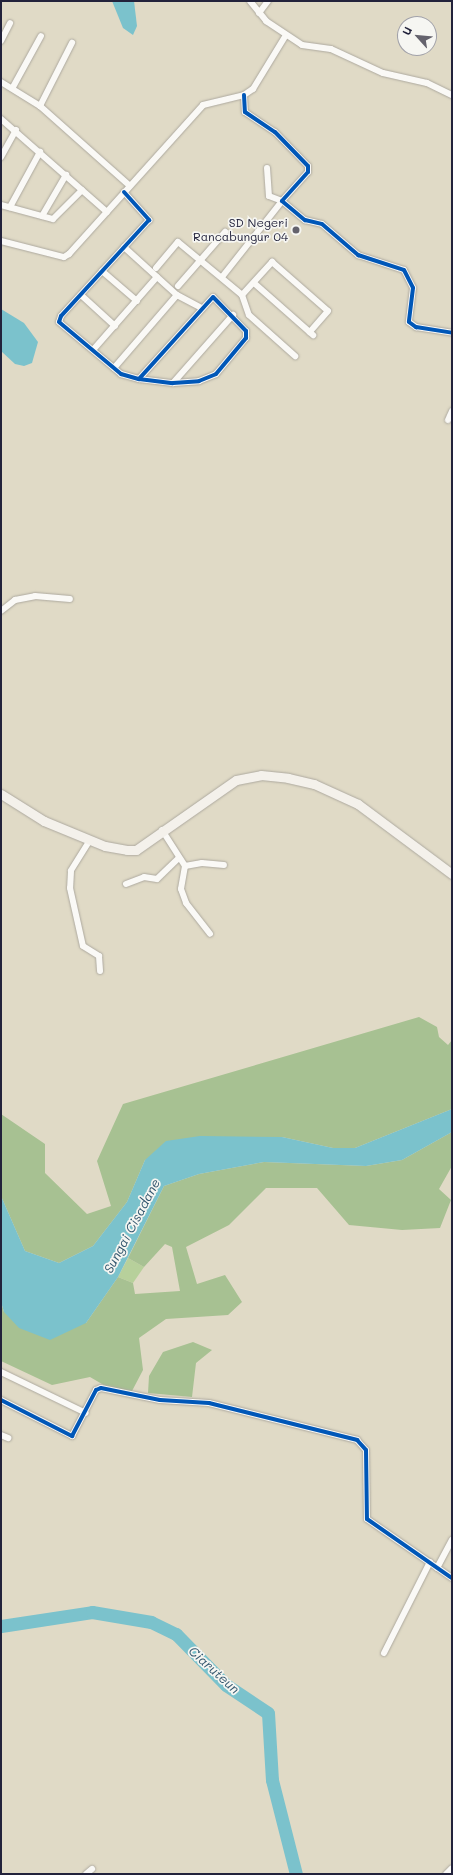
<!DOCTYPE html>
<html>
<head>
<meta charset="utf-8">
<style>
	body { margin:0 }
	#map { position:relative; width:453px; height:1875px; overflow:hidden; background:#e0dac6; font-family:Mali,sans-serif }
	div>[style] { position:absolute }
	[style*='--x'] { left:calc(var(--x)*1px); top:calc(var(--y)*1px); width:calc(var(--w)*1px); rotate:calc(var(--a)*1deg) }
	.green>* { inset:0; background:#b7d09b }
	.forest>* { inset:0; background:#a7c192 }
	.water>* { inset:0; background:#7bc2cc }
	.river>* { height:13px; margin:-6.5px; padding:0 6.5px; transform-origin:6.5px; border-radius:6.5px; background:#7bc2cc }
	.roads { filter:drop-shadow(0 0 1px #ada99f) drop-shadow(0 0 1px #ada99f) }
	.street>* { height:6px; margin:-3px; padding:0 3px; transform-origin:3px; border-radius:3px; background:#faf9f6 }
	.secondary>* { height:9px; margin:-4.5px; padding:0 4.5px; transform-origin:4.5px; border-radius:4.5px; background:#f4f1eb }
	.cycleway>* { height:4px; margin:-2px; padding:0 2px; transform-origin:2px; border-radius:2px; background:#0057b8 }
	.dots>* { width:11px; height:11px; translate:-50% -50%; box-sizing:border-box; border:2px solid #f6f6f2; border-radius:50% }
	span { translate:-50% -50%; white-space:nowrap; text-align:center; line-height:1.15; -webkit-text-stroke:3.5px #f6f6f2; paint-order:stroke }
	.poi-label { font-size:12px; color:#22223b }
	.right { translate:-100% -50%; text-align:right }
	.water-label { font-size:13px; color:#32566e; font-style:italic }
	.frame { position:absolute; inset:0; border:2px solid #22223b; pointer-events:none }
	.north { position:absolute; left:397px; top:16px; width:40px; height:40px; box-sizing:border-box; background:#f6f6f2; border:1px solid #a1a1a9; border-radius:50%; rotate:297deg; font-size:11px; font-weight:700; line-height:16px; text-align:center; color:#22223b }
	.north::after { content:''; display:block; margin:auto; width:14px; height:18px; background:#64626c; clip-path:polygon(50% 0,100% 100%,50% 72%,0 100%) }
</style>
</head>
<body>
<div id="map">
	<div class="green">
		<i style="clip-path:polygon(128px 1258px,144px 1267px,133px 1283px,118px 1277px)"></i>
	</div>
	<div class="forest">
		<i style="clip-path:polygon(419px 1017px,437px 1027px,439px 1037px,448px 1045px,452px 1040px,452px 1109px,355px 1148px,333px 1148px,282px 1137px,145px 1160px,127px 1202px,93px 1246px,59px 1263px,25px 1251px,1px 1196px,1px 1114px,45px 1144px,45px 1173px,87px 1214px,111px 1206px,97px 1161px,123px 1104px)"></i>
		<i style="clip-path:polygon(452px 1132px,452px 1166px,439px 1189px,451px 1200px,440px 1228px,402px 1230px,349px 1225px,317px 1188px,266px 1188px,229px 1225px,186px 1247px,197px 1284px,225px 1275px,242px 1302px,228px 1315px,166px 1319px,139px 1338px,143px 1370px,132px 1391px,114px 1391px,90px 1377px,52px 1385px,1px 1361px,1px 1302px,4px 1312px,86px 1323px,118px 1277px,133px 1283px,135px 1294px,180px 1291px,172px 1247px,165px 1244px,144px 1267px,128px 1258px,164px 1186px,199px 1174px,264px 1162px,366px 1166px,402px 1160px)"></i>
		<i style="clip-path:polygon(193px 1342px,212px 1350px,196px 1363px,192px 1397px,148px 1393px,149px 1376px,163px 1352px)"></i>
	</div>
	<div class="water">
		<i style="clip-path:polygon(112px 1px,134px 1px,137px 26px,133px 35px,123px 28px)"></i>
		<i style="clip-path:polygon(1px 309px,24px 323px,38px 342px,32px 363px,24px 366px,15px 364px,1px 351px)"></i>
		<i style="clip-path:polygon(452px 1109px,452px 1132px,402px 1160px,366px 1166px,264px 1162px,199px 1174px,164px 1186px,118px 1277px,86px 1323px,50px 1340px,19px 1328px,4px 1312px,1px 1302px,1px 1196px,25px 1251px,59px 1263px,93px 1246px,127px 1202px,145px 1160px,166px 1141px,200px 1136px,282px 1137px,333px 1148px,355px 1148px)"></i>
	</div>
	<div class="river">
		<i style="--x:1;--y:1626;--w:92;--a:-8.7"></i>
		<i style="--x:92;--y:1612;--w:60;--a:9.6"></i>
		<i style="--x:151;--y:1622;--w:28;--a:26"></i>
		<i style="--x:176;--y:1634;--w:71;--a:45.6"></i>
		<i style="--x:226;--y:1685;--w:50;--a:33.7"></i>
		<i style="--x:268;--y:1713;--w:67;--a:86.6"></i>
		<i style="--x:272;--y:1780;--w:97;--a:75.7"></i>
	</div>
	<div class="roads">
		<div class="street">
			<i style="--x:250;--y:1;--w:26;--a:51"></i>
			<i style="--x:266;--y:21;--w:43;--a:33.7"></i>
			<i style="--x:302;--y:45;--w:29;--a:8"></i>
			<i style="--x:331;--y:49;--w:57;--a:24.8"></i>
			<i style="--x:383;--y:73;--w:45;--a:12.8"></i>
			<i style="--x:427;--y:83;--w:28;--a:26"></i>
			<i style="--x:259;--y:13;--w:15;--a:-53"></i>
			<i style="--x:1;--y:41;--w:20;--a:-63"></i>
			<i style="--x:1;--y:82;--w:46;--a:31.6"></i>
			<i style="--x:40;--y:106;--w:120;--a:41.6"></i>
			<i style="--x:13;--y:87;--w:58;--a:-61.2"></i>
			<i style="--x:244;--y:95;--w:17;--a:87"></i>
			<i style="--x:245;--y:112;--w:36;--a:34"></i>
			<i style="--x:275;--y:132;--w:47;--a:45.9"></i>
			<i style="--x:308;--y:166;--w:6;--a:90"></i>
			<i style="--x:308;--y:172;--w:39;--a:132"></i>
			<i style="--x:282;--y:201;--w:30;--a:40"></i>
			<i style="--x:305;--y:220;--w:17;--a:13"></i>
			<i style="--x:322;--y:224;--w:48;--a:40.7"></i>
			<i style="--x:358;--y:255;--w:48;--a:18.1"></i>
			<i style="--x:404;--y:270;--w:20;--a:63"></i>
			<i style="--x:413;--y:288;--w:34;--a:97"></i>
			<i style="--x:409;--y:322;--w:9;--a:36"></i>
			<i style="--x:416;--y:327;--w:36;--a:9"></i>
			<i style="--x:40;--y:106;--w:71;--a:-63.1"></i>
			<i style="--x:1;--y:119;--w:141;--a:41.3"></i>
			<i style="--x:1;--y:157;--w:31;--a:-61"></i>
			<i style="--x:267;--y:168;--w:28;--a:86"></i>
			<i style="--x:269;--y:196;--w:14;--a:21"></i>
			<i style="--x:124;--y:192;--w:38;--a:48"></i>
			<i style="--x:149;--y:220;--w:130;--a:132.5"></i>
			<i style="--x:61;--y:316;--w:6;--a:108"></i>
			<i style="--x:59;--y:322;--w:81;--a:40"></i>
			<i style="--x:121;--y:374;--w:19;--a:16"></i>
			<i style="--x:139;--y:379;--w:34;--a:7"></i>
			<i style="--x:173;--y:383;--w:26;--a:-4"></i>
			<i style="--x:199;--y:381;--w:18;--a:-22"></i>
			<i style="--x:216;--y:374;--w:47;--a:-50.2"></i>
			<i style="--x:246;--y:338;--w:7;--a:-90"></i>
			<i style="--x:246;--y:331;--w:47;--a:-134.1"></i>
			<i style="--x:213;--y:297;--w:110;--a:132.1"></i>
			<i style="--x:1;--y:205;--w:54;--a:15.1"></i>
			<i style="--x:53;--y:219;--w:41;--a:-45"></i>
			<i style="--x:10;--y:207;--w:63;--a:-61.4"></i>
			<i style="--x:42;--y:216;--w:48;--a:-59.7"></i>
			<i style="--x:1;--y:241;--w:65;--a:14.3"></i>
			<i style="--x:64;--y:257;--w:6;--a:-31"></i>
			<i style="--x:69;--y:254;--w:200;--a:-48"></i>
			<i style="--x:203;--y:105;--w:42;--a:-13.7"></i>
			<i style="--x:244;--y:95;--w:11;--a:-34"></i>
			<i style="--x:253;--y:89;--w:63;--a:-58.6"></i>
			<i style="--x:124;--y:247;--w:72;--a:42.2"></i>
			<i style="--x:177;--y:295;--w:27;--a:28"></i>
			<i style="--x:156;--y:268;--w:34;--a:-50"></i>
			<i style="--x:178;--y:242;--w:83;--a:39.6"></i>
			<i style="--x:242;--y:295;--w:21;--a:71"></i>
			<i style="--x:249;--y:315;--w:62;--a:41.7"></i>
			<i style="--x:102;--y:271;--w:46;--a:40.6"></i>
			<i style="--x:222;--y:277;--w:97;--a:-51.7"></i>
			<i style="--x:254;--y:283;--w:79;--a:41.4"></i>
			<i style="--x:178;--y:286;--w:72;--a:-49"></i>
			<i style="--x:81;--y:295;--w:46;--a:42.4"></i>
			<i style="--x:242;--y:295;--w:45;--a:-47.7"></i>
			<i style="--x:272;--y:262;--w:74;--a:41.2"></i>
			<i style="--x:328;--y:311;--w:28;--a:131"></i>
			<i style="--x:93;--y:350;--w:97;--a:-48.8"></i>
			<i style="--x:114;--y:368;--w:96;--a:-49.2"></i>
			<i style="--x:173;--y:383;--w:91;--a:-48.6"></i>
			<i style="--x:448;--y:420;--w:10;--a:-66"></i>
			<i style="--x:1;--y:611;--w:18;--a:-38"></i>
			<i style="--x:15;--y:600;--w:20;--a:-11"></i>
			<i style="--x:35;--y:596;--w:35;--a:5"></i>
			<i style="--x:162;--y:830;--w:43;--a:57.4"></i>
			<i style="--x:185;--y:866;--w:23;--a:100"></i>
			<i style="--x:181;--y:889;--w:15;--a:70"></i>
			<i style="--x:186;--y:903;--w:39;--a:52"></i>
			<i style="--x:90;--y:840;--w:36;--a:122"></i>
			<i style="--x:71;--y:871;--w:17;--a:93"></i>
			<i style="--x:70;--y:888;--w:59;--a:77.4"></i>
			<i style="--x:83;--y:946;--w:19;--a:32"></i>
			<i style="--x:99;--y:956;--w:15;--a:86"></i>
			<i style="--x:185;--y:866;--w:17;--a:-10"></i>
			<i style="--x:202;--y:863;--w:22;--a:5"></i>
			<i style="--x:126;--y:884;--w:19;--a:-21"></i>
			<i style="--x:144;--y:877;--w:13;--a:9"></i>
			<i style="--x:157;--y:879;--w:30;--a:-44"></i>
			<i style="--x:1;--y:1372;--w:94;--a:25.8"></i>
			<i style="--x:1;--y:1400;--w:80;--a:26.9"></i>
			<i style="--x:72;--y:1436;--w:52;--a:-62.4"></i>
			<i style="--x:96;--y:1390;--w:5;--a:-22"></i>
			<i style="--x:101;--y:1388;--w:60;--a:11.5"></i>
			<i style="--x:160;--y:1400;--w:49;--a:3.5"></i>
			<i style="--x:209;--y:1403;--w:153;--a:14"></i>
			<i style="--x:357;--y:1440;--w:13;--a:48"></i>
			<i style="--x:366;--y:1450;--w:69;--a:89.2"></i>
			<i style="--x:367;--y:1519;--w:103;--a:34.8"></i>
			<i style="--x:1;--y:1435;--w:8;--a:23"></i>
			<i style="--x:437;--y:1568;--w:32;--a:-62"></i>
			<i style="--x:384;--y:1653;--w:102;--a:-63.2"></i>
			<i style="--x:86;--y:1874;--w:8;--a:-40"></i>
			<i style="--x:446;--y:1874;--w:8;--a:-45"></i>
		</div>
		<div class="secondary">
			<i style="--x:1;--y:794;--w:51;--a:32.1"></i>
			<i style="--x:44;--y:821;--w:66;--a:22.3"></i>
			<i style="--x:105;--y:846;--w:22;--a:10"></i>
			<i style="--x:127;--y:850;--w:9;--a:0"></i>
			<i style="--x:136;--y:850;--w:122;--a:-35"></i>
			<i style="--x:236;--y:780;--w:25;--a:-11"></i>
			<i style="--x:261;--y:775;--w:27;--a:6"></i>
			<i style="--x:288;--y:778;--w:27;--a:13"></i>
			<i style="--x:314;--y:784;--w:48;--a:24.4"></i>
			<i style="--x:358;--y:804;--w:117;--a:36.7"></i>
		</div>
	</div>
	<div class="cycleway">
		<i style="--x:244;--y:95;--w:17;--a:87"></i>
		<i style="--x:245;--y:112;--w:36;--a:34"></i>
		<i style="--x:275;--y:132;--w:47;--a:45.9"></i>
		<i style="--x:308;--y:166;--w:6;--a:90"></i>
		<i style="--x:308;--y:172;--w:39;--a:132"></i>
		<i style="--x:282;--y:201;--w:30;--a:40"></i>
		<i style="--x:305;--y:220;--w:17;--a:13"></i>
		<i style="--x:322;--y:224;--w:48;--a:40.7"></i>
		<i style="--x:358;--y:255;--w:48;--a:18.1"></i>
		<i style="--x:404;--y:270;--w:20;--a:63"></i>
		<i style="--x:413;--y:288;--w:34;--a:97"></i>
		<i style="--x:409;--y:322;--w:9;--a:36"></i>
		<i style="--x:416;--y:327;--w:36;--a:9"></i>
		<i style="--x:124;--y:192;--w:38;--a:48"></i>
		<i style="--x:149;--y:220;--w:130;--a:132.5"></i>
		<i style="--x:61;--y:316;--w:6;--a:108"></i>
		<i style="--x:59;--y:322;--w:81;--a:40"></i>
		<i style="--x:121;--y:374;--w:19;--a:16"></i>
		<i style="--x:139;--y:379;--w:34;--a:7"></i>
		<i style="--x:173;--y:383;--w:26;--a:-4"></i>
		<i style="--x:199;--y:381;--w:18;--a:-22"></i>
		<i style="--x:216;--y:374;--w:47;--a:-50.2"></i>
		<i style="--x:246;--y:338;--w:7;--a:-90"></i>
		<i style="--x:246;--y:331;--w:47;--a:-134.1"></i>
		<i style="--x:213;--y:297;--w:110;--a:132.1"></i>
		<i style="--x:1;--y:1400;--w:80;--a:26.9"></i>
		<i style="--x:72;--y:1436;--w:52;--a:-62.4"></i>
		<i style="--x:96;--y:1390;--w:5;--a:-22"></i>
		<i style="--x:101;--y:1388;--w:60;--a:11.5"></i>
		<i style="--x:160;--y:1400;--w:49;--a:3.5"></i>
		<i style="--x:209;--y:1403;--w:153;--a:14"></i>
		<i style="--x:357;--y:1440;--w:13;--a:48"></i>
		<i style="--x:366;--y:1450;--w:69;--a:89.2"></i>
		<i style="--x:367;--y:1519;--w:103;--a:34.8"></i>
	</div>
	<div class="dots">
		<i style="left:296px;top:230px;background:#64626c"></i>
	</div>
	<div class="poi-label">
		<span class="right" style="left:288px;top:230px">SD Negeri<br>Rancabungur 04</span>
	</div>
	<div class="water-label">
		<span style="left:132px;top:1226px;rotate:-62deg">Sungai Cisadane</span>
		<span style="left:214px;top:1670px;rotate:42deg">Ciaruteun</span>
	</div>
	<div class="frame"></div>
	<div class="north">U</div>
</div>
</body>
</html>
